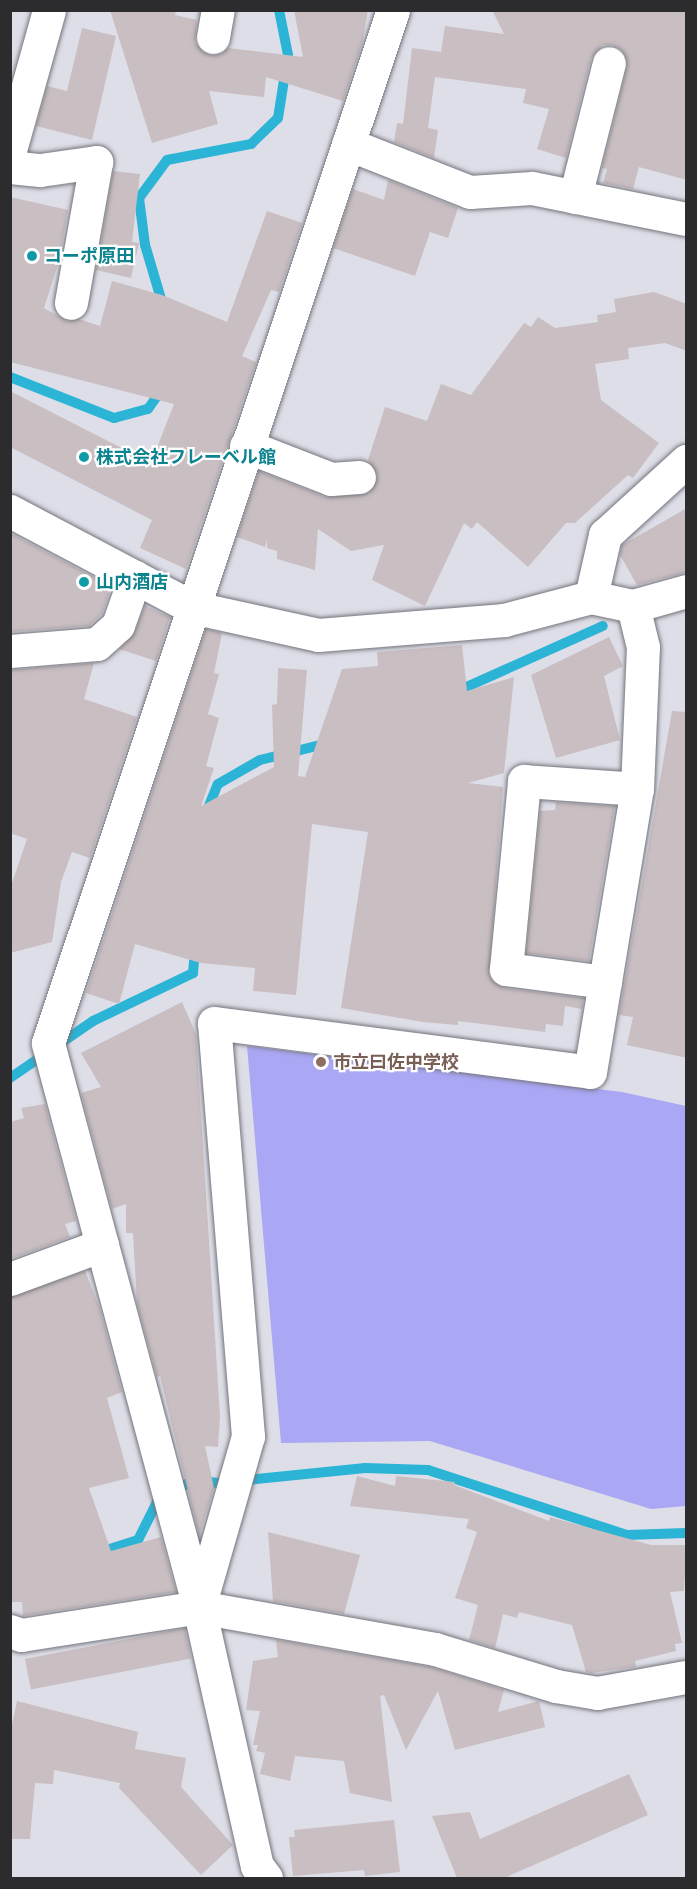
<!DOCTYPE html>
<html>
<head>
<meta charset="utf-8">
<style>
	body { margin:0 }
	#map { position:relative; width:697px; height:1889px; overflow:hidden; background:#dedee8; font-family:"IBM Plex Sans","Noto Sans JP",sans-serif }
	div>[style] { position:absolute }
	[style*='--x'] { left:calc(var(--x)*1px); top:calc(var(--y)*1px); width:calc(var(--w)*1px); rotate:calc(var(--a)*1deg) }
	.green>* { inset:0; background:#aaa7f4 }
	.stream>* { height:10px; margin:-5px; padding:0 5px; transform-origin:5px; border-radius:5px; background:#2bb4d5 }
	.building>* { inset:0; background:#c9bec1; transform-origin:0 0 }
	.roads { filter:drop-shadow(0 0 2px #74747d) drop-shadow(0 0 2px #74747d) }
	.minor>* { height:33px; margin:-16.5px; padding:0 16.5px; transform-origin:16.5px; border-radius:16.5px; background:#fff }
	.dots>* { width:16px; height:16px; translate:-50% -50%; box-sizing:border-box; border:3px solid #fff; border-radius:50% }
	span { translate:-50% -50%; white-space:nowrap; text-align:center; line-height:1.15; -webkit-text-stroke:4.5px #fff; paint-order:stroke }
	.culture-label { font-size:18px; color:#0d838f; font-weight:700 }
	.left { translate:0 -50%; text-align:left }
	.education-label { font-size:18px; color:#785e54; font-weight:700 }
	.frame { position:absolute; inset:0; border:12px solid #2c2c2f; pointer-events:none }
</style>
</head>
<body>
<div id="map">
	<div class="green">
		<i style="clip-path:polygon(247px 1046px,622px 1092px,686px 1106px,686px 1506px,651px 1509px,430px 1441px,281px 1443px)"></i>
	</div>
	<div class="stream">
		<i style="--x:164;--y:309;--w:67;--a:-106.5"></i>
		<i style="--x:145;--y:245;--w:47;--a:-97.3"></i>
		<i style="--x:139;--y:198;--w:47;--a:-53.6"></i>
		<i style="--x:167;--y:160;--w:86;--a:-10.8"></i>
		<i style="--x:251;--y:144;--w:37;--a:-44"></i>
		<i style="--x:278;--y:118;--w:64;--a:-81"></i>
		<i style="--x:288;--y:55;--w:46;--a:-101.3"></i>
		<i style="--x:10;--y:377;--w:112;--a:21.5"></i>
		<i style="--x:114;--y:418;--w:35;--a:-15"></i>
		<i style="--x:148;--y:409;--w:24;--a:-55"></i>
		<i style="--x:453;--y:693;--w:164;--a:-24.1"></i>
		<i style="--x:206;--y:813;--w:31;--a:-68"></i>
		<i style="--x:218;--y:784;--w:48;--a:-29.7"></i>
		<i style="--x:260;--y:760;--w:70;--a:-14"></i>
		<i style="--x:10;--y:1078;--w:101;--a:-34.5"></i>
		<i style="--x:93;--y:1021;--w:111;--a:-25.6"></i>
		<i style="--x:193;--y:973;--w:25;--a:-85"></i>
		<i style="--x:97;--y:1553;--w:43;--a:-17.6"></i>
		<i style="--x:138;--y:1540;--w:42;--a:-63.4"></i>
		<i style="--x:157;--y:1502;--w:42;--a:-31.4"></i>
		<i style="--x:193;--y:1480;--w:25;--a:7"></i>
		<i style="--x:218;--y:1483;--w:148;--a:-5.8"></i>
		<i style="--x:365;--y:1468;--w:63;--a:1.8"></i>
		<i style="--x:428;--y:1470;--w:209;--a:18.1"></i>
		<i style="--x:627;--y:1535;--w:59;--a:-1.9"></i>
	</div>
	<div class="building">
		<i style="clip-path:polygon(110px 10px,176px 10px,175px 15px,197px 20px,195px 43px,209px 55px,220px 54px,228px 48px,303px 57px,294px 10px,368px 10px,362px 44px,343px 101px,266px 77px,264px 97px,209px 91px,218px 124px,152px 143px)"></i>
		<i style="clip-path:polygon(492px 10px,687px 10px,687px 180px,639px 167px,633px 189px,603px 183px,607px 169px,602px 168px,627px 67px,622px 50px,613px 45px,603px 45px,591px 58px,566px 158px,537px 149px,549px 109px,523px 103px,526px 89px,435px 77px,428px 128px,438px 130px,434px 158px,394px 142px,397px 123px,403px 124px,412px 48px,441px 52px,445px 26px,504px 34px)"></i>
		<i style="clip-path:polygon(82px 28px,116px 36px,92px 140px,36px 126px,47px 86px,67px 91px)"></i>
		<i style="clip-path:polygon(113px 171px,140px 174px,132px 242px,139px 243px,131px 278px,96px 270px)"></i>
		<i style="clip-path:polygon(388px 180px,458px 208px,448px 238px,430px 232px,415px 276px,333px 248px,353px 189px,384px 200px)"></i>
		<i style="clip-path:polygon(10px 197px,68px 210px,59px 261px,44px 308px,67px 321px,79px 319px,100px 326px,112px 281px,162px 295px,227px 322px,267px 211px,302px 223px,279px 292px,271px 290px,242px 356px,256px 362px,186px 569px,140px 548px,152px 520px,10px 447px,10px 391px,151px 463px,174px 404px,10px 362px)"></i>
		<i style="clip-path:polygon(654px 292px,687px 304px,687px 351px,665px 343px,628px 348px,629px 359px,595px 364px,601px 400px,659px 443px,633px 478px,628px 475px,575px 523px,566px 523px,528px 567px,477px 522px,472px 529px,464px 523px,425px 606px,372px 580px,384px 545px,351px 551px,318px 529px,315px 570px,277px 559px,277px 551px,267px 548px,267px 539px,265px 547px,237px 537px,259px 471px,325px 497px,369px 493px,378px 476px,368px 460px,385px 407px,427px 421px,441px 384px,471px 395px,524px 323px,531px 327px,538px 317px,555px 328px,598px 322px,597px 315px,616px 312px,614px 299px)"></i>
		<i style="clip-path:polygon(687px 508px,687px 572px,637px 585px,620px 555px,622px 545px)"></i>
		<i style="clip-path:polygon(10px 533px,107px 584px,109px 594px,102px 614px,89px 626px,10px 632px)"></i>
		<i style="clip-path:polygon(145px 606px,170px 617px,156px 661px,119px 649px,135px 632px)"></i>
		<i style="clip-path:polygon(206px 629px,222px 633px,214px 673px,219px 674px,208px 714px,219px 718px,206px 766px,214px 768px,201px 806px,274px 767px,272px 705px,277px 704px,278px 668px,307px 670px,298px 776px,305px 777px,342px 669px,378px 666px,377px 652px,462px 645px,467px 691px,514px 677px,504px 773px,468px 783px,503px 787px,489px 976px,504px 988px,583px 998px,582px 1009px,565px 1006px,563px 1026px,546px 1024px,545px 1032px,458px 1021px,458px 1025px,423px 1022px,341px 1008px,368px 832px,312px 824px,296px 995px,253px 991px,255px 968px,201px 963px,135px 944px,119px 1004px,86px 993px)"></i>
		<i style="clip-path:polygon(609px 637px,623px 666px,604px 676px,620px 740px,556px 758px,531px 675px)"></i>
		<i style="clip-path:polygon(94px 663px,84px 699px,137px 717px,90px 858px,72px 852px,61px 882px,52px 942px,10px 953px,10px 889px,27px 839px,10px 833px,10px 670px)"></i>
		<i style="clip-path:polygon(672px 711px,687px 712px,687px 1058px,627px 1045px,633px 1017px,619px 1015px)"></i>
		<i style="clip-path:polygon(556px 802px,615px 806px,589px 961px,526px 953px,540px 811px,555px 810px)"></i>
		<i style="clip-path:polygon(182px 1002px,196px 1034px,220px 1416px,218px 1447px,205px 1446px,214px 1488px,199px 1536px,160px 1376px,157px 1377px,137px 1303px,133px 1233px,126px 1233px,126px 1204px,112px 1209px,81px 1093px,101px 1087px,81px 1053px)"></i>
		<i style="clip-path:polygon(45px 1104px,76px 1221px,65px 1224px,70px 1237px,10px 1259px,10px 1122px,24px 1118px,21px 1108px)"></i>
		<i style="clip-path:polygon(85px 1271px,99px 1306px,122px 1392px,107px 1398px,129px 1478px,89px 1488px,111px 1551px,161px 1537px,176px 1592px,23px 1616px,22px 1602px,10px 1602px,10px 1297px)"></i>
		<i style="clip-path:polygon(357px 1476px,395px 1486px,396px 1476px,455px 1482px,454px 1485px,549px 1521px,550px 1517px,651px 1545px,687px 1545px,684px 1591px,670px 1592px,682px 1643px,675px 1644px,676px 1651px,635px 1661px,636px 1667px,591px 1673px,586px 1672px,572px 1625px,519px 1612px,517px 1618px,503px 1614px,495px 1648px,469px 1640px,478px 1605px,455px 1598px,477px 1532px,466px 1528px,469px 1519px,350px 1506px)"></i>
		<i style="clip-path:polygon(268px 1532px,360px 1555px,344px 1614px,273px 1601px)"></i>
		<i style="left:185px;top:1628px;width:31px;height:163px;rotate:79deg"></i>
		<i style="clip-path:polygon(276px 1640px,431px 1667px,504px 1690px,498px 1712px,539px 1701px,545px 1727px,455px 1750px,438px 1691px,406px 1750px,384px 1695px,380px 1696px,392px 1802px,350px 1793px,344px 1761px,295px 1756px,290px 1781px,260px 1774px,265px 1753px,256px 1751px,258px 1745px,253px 1745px,260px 1711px,246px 1710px,253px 1661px,278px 1657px)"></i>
		<i style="clip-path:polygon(17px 1701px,138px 1732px,135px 1749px,186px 1758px,181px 1787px,233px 1845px,201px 1875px,119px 1788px,120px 1783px,54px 1770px,53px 1784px,35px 1783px,30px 1839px,10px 1839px,10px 1734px)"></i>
		<i style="clip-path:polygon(629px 1774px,648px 1815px,504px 1878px,457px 1878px,432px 1816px,470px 1812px,480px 1839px)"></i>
		<i style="clip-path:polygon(394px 1820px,400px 1872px,365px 1876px,364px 1870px,293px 1876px,289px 1837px,295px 1837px,294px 1830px)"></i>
	</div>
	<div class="roads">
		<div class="minor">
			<i style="--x:213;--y:37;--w:27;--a:-80"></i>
			<i style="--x:348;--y:144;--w:131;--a:21.5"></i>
			<i style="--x:470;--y:192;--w:62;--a:-3.7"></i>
			<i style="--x:532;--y:188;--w:157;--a:11.4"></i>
			<i style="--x:10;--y:150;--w:145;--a:-74.4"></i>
			<i style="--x:10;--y:167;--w:30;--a:6"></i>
			<i style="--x:40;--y:170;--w:57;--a:-8.1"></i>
			<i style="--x:96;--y:162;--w:143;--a:100.1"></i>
			<i style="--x:575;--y:197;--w:138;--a:-75.8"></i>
			<i style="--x:246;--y:446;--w:91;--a:21.2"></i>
			<i style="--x:331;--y:479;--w:28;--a:-4"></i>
			<i style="--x:10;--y:511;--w:205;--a:27.9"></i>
			<i style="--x:191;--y:607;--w:130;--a:12.4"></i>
			<i style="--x:318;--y:635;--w:187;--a:-4.6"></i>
			<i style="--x:504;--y:620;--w:90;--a:-14.8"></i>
			<i style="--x:591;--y:597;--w:43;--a:12.1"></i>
			<i style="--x:633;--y:606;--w:55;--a:-15.8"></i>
			<i style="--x:591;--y:597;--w:64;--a:-77.3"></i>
			<i style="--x:605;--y:535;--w:110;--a:-42.4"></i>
			<i style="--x:10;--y:651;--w:87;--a:-4.6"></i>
			<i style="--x:97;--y:644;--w:28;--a:-42"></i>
			<i style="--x:118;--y:625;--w:51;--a:-70.5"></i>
			<i style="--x:605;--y:982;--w:100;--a:-172.5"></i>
			<i style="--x:506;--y:969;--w:189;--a:-84.5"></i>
			<i style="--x:524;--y:781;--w:113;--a:4"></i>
			<i style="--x:102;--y:1245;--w:209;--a:-105"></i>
			<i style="--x:48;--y:1043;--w:1089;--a:-71.53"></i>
			<i style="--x:10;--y:1279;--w:98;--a:-20.3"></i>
			<i style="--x:102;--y:1245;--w:375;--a:75"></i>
			<i style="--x:199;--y:1607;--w:265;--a:77.4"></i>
			<i style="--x:257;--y:1866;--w:15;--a:53"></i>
			<i style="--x:199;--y:1607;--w:178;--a:-74"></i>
			<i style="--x:248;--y:1436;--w:414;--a:-94.7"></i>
			<i style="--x:214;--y:1023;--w:379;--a:7.4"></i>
			<i style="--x:590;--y:1072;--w:287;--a:-80.6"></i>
			<i style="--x:637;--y:789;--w:142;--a:-87.6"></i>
			<i style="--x:643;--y:647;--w:42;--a:-103.7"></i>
			<i style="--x:10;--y:1631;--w:12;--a:20"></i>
			<i style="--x:21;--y:1635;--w:180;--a:-8.9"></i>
			<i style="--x:199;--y:1607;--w:240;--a:10.1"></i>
			<i style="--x:435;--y:1649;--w:127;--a:17"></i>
			<i style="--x:556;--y:1686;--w:42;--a:9.7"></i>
			<i style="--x:597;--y:1693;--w:90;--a:-10.2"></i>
		</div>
	</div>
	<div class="dots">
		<i style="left:32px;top:256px;background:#0f9aa8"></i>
		<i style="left:84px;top:457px;background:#0f9aa8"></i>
		<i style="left:84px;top:582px;background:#0f9aa8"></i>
		<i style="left:321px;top:1062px;background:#8d6e63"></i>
	</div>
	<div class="culture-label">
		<span class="left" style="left:44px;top:256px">コーポ原田</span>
		<span class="left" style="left:96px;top:457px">株式会社フレーベル館</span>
		<span class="left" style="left:96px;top:582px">山内酒店</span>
	</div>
	<div class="education-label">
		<span class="left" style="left:333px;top:1062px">市立曰佐中学校</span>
	</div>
	<div class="frame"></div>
</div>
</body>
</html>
